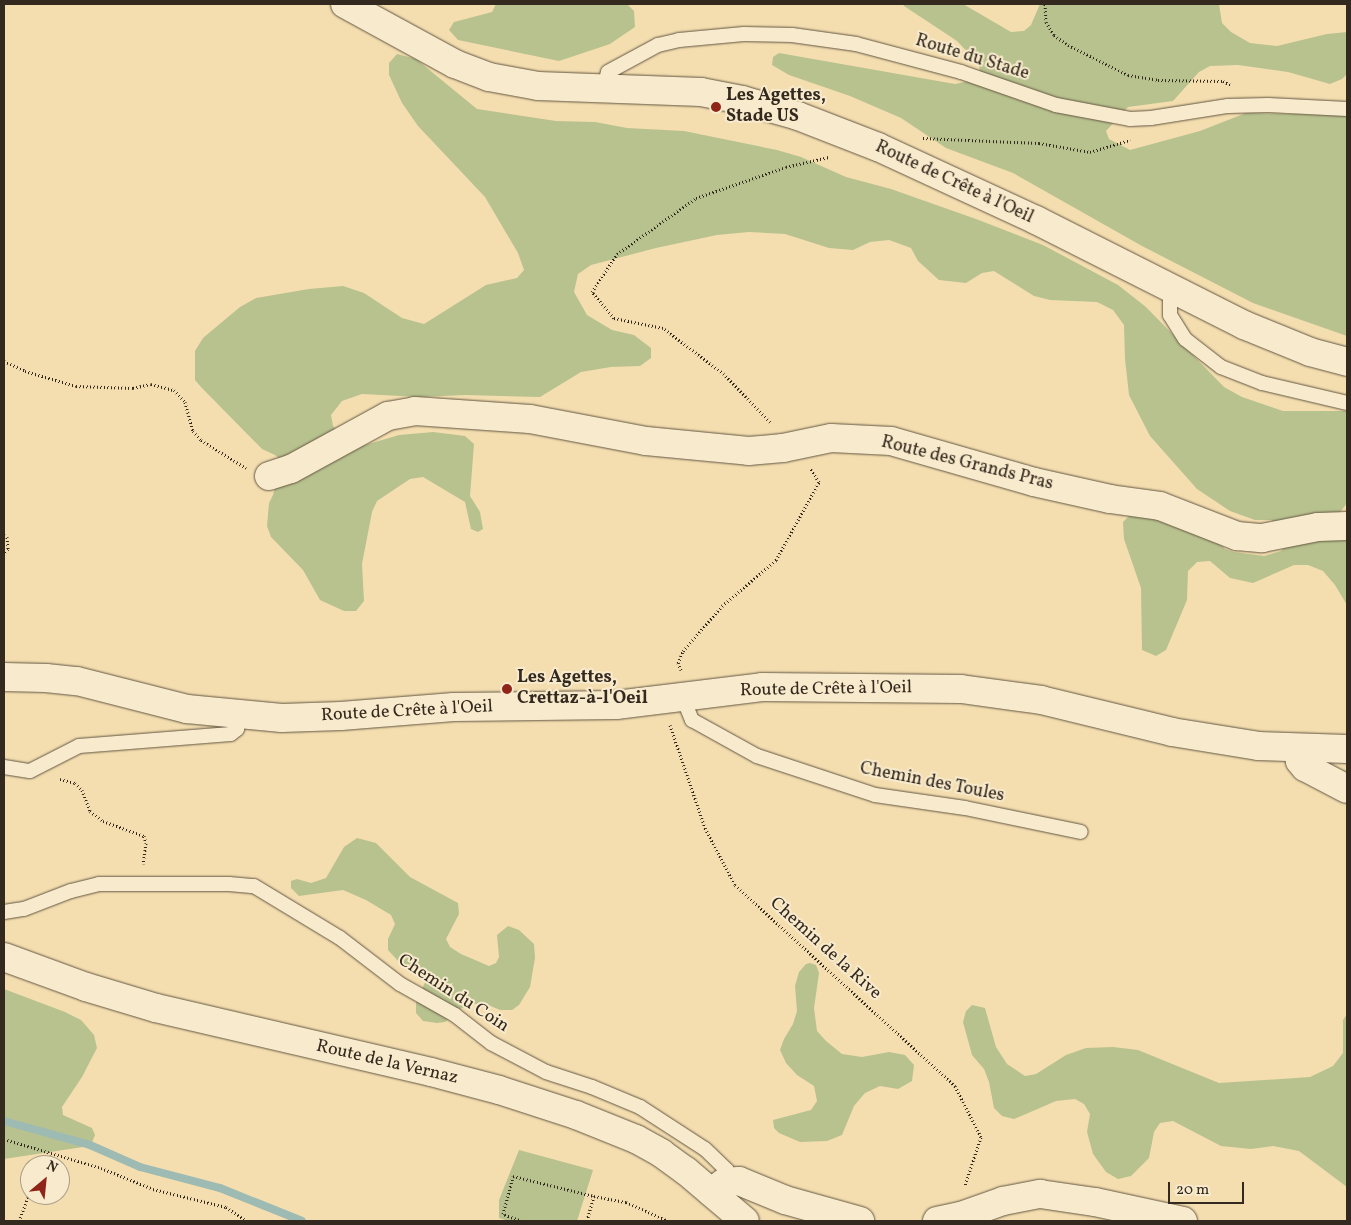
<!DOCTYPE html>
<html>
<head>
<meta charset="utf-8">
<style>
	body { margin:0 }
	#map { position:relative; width:1351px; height:1225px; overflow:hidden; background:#f4deb0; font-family:Vollkorn,serif }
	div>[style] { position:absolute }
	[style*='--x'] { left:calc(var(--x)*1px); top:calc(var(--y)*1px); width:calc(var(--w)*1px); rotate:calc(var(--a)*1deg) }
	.green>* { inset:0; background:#b8c28e }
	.stream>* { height:8px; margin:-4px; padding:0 4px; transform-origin:4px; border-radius:4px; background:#9ebbb3 }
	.path>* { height:3px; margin-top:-1.5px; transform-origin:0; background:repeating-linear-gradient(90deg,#33291e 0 1px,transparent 0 3.5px) }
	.roads { filter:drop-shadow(0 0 1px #635642) drop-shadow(0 0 1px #635642) }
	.lane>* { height:14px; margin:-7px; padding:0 7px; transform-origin:7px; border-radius:7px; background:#f8eacc }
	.street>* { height:28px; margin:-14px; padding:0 14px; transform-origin:14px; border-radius:14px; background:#f8eacc }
	.secondary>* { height:28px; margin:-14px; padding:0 14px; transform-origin:14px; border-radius:14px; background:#f8eacc }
	.dots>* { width:14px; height:14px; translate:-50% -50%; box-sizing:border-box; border:2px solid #f8eacc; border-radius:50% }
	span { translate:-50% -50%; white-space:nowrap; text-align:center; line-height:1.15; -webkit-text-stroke:4px #f8eacc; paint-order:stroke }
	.street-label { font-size:18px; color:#33291e }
	.poi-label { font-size:18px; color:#33291e; font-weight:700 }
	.left { translate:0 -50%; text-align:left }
	.frame { position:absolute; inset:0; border:5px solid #33291e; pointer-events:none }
	.north { position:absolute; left:20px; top:1155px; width:50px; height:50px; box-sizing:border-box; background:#f8eacc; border:1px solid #a99d86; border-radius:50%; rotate:28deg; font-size:14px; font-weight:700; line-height:20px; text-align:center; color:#33291e }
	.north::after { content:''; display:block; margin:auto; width:18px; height:22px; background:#8f2418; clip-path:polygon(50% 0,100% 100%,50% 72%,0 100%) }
	.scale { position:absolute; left:1168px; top:1182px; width:76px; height:22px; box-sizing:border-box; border:2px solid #33291e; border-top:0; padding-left:6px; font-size:15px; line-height:18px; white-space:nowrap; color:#33291e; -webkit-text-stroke:4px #f8eacc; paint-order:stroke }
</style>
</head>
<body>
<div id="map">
	<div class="green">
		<i style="clip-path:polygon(496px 4px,627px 4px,634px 11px,635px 27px,610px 44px,559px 61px,458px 40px,449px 30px,454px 22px,492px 12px)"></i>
		<i style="clip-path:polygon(903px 4px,963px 4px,1011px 32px,1024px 31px,1031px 25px,1040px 4px,1219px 4px,1222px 23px,1231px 32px,1250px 43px,1277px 46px,1327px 34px,1347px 32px,1347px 74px,1342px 79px,1330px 84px,1288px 72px,1238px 65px,1210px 66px,1199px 72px,1173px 101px,1128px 107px,1106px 131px,1109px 139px,1130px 150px,1200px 131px,1246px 113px,1347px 115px,1347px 336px,1253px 303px,1142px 246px,1013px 173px,946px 148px,901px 118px,850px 96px,789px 75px,772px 65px,773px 57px,779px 53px,955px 84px,965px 82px,980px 70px,978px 63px,957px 41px,904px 6px)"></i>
		<i style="clip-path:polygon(397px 54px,416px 59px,477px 109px,556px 121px,595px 122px,627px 128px,684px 131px,777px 150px,801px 157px,846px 177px,891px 189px,976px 219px,1043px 245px,1118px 285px,1146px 307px,1224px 387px,1242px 397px,1283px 411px,1347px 411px,1347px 503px,1338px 515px,1341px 537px,1347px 540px,1347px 612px,1347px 605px,1335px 585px,1323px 571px,1308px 565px,1294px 565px,1253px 583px,1230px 578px,1210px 561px,1197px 562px,1188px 571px,1187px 600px,1166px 650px,1156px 656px,1142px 650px,1141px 588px,1124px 539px,1123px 522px,1130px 515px,1201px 521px,1225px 549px,1234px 552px,1264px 556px,1281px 551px,1285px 546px,1282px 527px,1271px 520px,1255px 520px,1230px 511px,1197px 489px,1150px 436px,1129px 395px,1125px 359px,1124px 325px,1113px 310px,1097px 302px,1050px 300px,1034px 296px,994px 271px,982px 273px,966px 283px,939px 280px,918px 261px,911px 248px,889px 240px,870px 242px,853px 250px,829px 248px,785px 234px,749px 232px,717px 235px,656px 248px,591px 265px,578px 274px,574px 292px,587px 315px,612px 330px,634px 335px,651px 348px,651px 358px,640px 366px,611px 367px,581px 372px,540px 397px,465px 395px,420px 397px,362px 394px,342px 401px,331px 415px,333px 426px,338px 432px,362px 446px,399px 435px,433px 432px,465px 436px,474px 444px,470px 496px,480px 512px,483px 529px,478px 532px,471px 529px,465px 502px,423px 477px,410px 479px,377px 501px,372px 512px,362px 564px,364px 601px,356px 611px,344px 611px,320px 600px,303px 570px,271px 537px,267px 526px,269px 503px,273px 495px,282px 461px,275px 455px,262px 449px,201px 387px,195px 380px,195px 351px,203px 338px,240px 307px,256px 298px,309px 289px,343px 286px,364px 293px,402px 318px,424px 324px,486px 285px,517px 278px,524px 270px,518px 253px,485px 197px,418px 126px,402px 103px,389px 75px,389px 63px)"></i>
		<i style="clip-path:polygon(357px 838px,376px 843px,410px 877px,458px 903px,459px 914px,446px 939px,450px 947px,461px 954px,489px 966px,496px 963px,499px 957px,497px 935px,508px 926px,519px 930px,534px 944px,535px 958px,530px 987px,519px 1005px,512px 1010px,500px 1010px,486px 1004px,470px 1004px,460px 1009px,445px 1022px,437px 1023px,423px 1021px,416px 1013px,416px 1003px,426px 980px,422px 973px,399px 962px,388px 950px,388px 939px,395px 924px,391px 915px,366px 900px,343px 890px,299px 896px,291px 888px,291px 881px,297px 879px,311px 883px,326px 878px,344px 847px)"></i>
		<i style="clip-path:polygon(810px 963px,816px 965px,819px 973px,814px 1008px,817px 1031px,826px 1041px,842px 1054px,862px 1057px,889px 1052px,905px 1055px,914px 1065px,912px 1081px,898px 1089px,880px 1086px,865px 1093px,854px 1106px,842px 1135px,827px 1141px,800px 1142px,779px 1133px,774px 1128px,773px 1120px,811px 1110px,817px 1101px,814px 1086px,797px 1075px,786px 1063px,780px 1050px,784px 1039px,793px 1024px,797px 1011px,795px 986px,799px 972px,806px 964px)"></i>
		<i style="clip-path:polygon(4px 989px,65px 1012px,81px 1020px,94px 1035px,97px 1048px,82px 1077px,62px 1107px,63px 1115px,92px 1128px,95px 1135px,92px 1142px,83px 1147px,4px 1159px)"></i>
		<i style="clip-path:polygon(972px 1005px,985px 1008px,996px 1047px,1007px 1064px,1025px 1076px,1036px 1074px,1066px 1055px,1086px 1048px,1113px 1047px,1138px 1050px,1219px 1083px,1310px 1077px,1333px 1066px,1343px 1053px,1343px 1020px,1347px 1014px,1347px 1187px,1299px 1151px,1273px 1146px,1251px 1149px,1221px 1146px,1173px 1121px,1160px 1123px,1154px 1132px,1149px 1158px,1131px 1176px,1118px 1179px,1106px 1172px,1093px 1154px,1087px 1132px,1090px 1114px,1084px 1104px,1075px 1099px,1056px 1101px,1014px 1119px,1002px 1116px,994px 1108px,989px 1082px,984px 1069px,972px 1055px,963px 1022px,966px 1011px)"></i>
		<i style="clip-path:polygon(519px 1150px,593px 1170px,577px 1221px,508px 1221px,499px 1218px,499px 1200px)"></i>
	</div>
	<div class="stream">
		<i style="--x:4;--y:1121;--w:89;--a:15.6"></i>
		<i style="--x:90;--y:1145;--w:55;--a:23.7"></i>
		<i style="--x:140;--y:1167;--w:83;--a:14.7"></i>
		<i style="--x:220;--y:1188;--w:88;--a:21.9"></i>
	</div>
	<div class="path">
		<i style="--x:1045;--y:4;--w:18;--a:87"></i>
		<i style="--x:1046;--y:22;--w:15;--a:58"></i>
		<i style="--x:1054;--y:35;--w:17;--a:36"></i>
		<i style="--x:1068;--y:45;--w:67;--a:26.6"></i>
		<i style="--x:1128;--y:75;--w:30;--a:9"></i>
		<i style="--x:1158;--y:80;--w:65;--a:0.9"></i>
		<i style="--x:1223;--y:81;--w:9;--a:27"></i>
		<i style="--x:923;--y:138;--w:116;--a:2.5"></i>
		<i style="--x:1039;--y:143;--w:52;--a:10"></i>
		<i style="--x:1090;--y:152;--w:42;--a:-16.7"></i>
		<i style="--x:4;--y:361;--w:23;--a:25"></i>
		<i style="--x:25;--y:371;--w:53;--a:16.4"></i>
		<i style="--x:76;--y:386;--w:57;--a:2"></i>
		<i style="--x:133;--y:388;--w:18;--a:-13"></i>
		<i style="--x:151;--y:384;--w:24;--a:15"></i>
		<i style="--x:174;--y:390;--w:16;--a:47"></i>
		<i style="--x:185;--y:402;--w:30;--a:75"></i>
		<i style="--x:193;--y:431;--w:12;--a:48"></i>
		<i style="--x:201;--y:440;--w:53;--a:31.9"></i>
		<i style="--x:770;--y:422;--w:66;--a:-133.8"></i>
		<i style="--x:724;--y:374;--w:76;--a:-143"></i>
		<i style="--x:663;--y:328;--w:50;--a:-168.5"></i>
		<i style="--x:614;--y:318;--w:34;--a:-130"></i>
		<i style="--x:592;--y:292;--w:45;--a:-56.7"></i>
		<i style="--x:617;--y:254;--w:97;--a:-35.3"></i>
		<i style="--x:696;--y:198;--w:95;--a:-19"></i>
		<i style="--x:786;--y:167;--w:44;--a:-13.1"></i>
		<i style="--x:4;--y:535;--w:4;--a:34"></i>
		<i style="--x:7;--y:537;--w:12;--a:85"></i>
		<i style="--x:8;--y:549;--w:6;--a:135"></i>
		<i style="--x:681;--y:670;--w:8;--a:-113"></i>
		<i style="--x:678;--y:663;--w:13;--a:-67"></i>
		<i style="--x:683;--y:651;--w:60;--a:-49.1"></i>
		<i style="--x:722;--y:606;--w:71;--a:-40.4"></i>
		<i style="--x:776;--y:560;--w:89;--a:-61.1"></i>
		<i style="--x:819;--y:482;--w:17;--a:-123"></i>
		<i style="--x:670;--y:725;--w:109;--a:71.2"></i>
		<i style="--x:705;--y:828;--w:64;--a:62.2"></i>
		<i style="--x:735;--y:885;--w:298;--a:42.4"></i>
		<i style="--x:955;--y:1086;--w:57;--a:63"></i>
		<i style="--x:981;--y:1137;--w:51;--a:108.4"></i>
		<i style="--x:60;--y:779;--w:16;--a:15"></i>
		<i style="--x:75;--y:783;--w:10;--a:45"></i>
		<i style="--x:82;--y:790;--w:22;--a:69"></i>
		<i style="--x:90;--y:811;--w:16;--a:38"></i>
		<i style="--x:103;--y:821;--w:44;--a:20.1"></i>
		<i style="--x:144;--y:836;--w:7;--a:74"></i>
		<i style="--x:146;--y:843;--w:21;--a:98"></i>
		<i style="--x:4;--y:1139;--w:101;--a:16.6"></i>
		<i style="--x:101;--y:1168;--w:56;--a:22"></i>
		<i style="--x:153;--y:1189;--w:75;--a:13.9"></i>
		<i style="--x:226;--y:1207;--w:25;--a:34"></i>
		<i style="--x:48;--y:1152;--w:14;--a:73"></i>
		<i style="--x:594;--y:1196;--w:33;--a:11"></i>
		<i style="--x:626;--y:1202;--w:46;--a:24.3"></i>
		<i style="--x:19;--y:1221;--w:31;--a:-69"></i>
		<i style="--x:522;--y:1221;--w:20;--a:-160"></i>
		<i style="--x:503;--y:1214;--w:39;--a:-75"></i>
		<i style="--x:513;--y:1176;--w:83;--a:13.9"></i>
		<i style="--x:594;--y:1196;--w:26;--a:106"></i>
	</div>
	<div class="roads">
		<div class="lane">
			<i style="--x:604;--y:88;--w:16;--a:-76"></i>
			<i style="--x:608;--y:72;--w:57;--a:-28.4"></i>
			<i style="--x:658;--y:45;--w:22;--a:-13"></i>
			<i style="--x:679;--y:40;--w:65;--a:-5.3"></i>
			<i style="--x:744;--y:34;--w:48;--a:1.2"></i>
			<i style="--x:792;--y:35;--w:65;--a:8"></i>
			<i style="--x:856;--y:44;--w:109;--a:14.9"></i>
			<i style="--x:961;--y:72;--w:101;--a:19.2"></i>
			<i style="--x:1056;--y:105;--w:75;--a:10.7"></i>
			<i style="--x:1130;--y:119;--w:21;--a:-3"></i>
			<i style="--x:1151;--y:118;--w:78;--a:-8.9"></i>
			<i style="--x:1228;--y:106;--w:40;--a:-1.4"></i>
			<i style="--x:1268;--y:105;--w:79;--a:2.9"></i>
			<i style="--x:1170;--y:289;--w:26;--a:90"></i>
			<i style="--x:1170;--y:315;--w:28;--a:58"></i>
			<i style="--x:1185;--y:339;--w:46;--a:37.9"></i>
			<i style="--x:1221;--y:367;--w:44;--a:21.3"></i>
			<i style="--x:1262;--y:383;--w:87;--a:13.2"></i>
			<i style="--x:683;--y:698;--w:24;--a:68"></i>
			<i style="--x:692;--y:720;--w:74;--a:29"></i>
			<i style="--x:757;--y:756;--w:124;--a:18.3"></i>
			<i style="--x:875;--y:795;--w:91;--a:8.2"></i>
			<i style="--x:965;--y:808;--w:118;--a:11.7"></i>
			<i style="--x:4;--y:767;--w:26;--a:9"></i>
			<i style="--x:30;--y:771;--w:55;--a:-27"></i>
			<i style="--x:79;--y:746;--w:152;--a:-4.5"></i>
			<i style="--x:231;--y:734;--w:8;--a:-40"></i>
			<i style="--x:237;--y:729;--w:13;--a:-81"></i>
			<i style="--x:4;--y:912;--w:20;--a:-9"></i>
			<i style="--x:24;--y:909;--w:50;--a:-21"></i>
			<i style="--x:71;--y:891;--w:29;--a:-14"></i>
			<i style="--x:99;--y:884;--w:130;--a:0"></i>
			<i style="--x:229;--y:884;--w:25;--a:5"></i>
			<i style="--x:254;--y:886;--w:100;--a:31.2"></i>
			<i style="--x:340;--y:938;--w:76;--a:37.5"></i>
			<i style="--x:400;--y:984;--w:63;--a:29.4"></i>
			<i style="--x:455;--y:1015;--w:46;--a:37.9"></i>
			<i style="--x:491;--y:1043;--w:62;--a:27.8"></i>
			<i style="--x:546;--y:1072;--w:48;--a:18.1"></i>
			<i style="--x:592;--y:1087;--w:52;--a:22.6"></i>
			<i style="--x:640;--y:1107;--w:77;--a:32.9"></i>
			<i style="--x:705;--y:1149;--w:30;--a:44"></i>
			<i style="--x:727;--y:1170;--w:11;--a:75"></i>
		</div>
		<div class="street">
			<i style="--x:269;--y:476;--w:23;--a:-18"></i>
			<i style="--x:291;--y:469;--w:111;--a:-28.7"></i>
			<i style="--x:388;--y:416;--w:27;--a:-10"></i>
			<i style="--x:415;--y:411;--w:115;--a:4"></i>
			<i style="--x:530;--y:419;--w:118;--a:10.7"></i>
			<i style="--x:646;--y:441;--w:103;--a:5.5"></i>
			<i style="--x:749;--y:451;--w:34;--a:-5"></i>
			<i style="--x:783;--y:448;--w:49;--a:-11.8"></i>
			<i style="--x:831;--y:438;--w:60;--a:2.9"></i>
			<i style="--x:891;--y:441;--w:149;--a:16"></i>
			<i style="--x:1034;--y:482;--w:78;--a:12.6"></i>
			<i style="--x:1110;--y:499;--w:50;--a:8"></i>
			<i style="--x:1160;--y:506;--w:83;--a:21.3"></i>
			<i style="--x:1237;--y:536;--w:25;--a:5"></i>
			<i style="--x:1262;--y:538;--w:57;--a:-11.1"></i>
			<i style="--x:1318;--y:527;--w:29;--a:-2"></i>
			<i style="--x:1298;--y:749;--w:12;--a:81"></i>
			<i style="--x:1300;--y:761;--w:8;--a:50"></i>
			<i style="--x:1305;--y:767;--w:47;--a:27.6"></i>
			<i style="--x:711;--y:1192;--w:17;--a:-36"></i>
			<i style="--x:725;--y:1182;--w:14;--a:-4"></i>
			<i style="--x:739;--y:1181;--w:50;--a:22.4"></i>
			<i style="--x:785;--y:1200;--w:78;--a:15.6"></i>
			<i style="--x:937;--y:1221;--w:25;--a:-12"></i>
			<i style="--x:961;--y:1216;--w:45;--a:-19.7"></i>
			<i style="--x:1003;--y:1201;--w:38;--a:-11"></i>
			<i style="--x:1040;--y:1194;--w:56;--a:8.3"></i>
			<i style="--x:1095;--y:1202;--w:90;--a:12.2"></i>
		</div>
		<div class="secondary">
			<i style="--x:345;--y:4;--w:125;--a:28.6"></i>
			<i style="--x:455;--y:64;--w:36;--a:21"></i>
			<i style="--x:489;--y:77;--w:50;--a:10.4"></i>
			<i style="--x:538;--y:86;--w:163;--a:2.1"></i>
			<i style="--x:701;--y:92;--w:42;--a:11"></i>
			<i style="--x:742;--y:100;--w:58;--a:15.9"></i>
			<i style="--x:798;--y:116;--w:86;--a:21.2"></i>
			<i style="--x:878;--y:147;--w:174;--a:24.8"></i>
			<i style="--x:1036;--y:220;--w:233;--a:26.8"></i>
			<i style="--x:1244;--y:325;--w:71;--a:22.2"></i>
			<i style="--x:1310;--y:352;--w:38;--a:15"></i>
			<i style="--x:4;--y:677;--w:42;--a:1.4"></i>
			<i style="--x:46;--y:678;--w:31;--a:6"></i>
			<i style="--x:77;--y:681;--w:114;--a:14.3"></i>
			<i style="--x:187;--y:709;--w:95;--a:5.4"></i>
			<i style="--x:282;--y:718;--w:59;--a:-1.9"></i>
			<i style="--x:341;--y:716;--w:113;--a:-4.6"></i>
			<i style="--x:454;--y:707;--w:162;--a:-0.7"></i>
			<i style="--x:616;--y:705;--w:147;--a:-7"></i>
			<i style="--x:762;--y:687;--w:199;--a:0.6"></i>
			<i style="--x:961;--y:689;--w:81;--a:7.8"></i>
			<i style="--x:1041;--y:700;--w:135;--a:13.7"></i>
			<i style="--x:1172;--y:732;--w:87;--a:9.2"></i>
			<i style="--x:1258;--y:746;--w:89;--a:1.9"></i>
			<i style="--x:4;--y:957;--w:87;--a:20.1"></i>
			<i style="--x:86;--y:987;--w:73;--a:16.7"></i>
			<i style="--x:156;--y:1008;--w:282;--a:13.1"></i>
			<i style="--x:431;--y:1072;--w:70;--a:14.8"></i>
			<i style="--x:499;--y:1090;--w:81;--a:18"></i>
			<i style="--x:576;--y:1115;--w:65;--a:21.8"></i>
			<i style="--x:636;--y:1139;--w:29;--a:29"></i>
			<i style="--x:661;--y:1153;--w:31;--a:36"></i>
			<i style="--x:686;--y:1171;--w:77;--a:40.3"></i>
		</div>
	</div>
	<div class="dots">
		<i style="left:716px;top:107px;background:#8f2418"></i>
		<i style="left:507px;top:689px;background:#8f2418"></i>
	</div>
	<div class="street-label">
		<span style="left:972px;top:58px;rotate:17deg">Route du Stade</span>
		<span style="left:954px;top:183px;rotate:25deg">Route de Crête à l'Oeil</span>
		<span style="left:967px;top:464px;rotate:14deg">Route des Grands Pras</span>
		<span style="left:826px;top:690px;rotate:-1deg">Route de Crête à l'Oeil</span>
		<span style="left:407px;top:712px;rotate:-3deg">Route de Crête à l'Oeil</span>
		<span style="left:932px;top:783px;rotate:11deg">Chemin des Toules</span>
		<span style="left:825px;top:949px;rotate:42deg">Chemin de la Rive</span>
		<span style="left:453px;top:994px;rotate:33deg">Chemin du Coin</span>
		<span style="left:387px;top:1063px;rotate:13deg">Route de la Vernaz</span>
	</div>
	<div class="poi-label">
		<span class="left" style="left:726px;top:107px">Les Agettes,<br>Stade US</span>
		<span class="left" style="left:517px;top:689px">Les Agettes,<br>Crettaz-à-l'Oeil</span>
	</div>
	<div class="frame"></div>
	<div class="north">N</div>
	<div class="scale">20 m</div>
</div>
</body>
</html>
